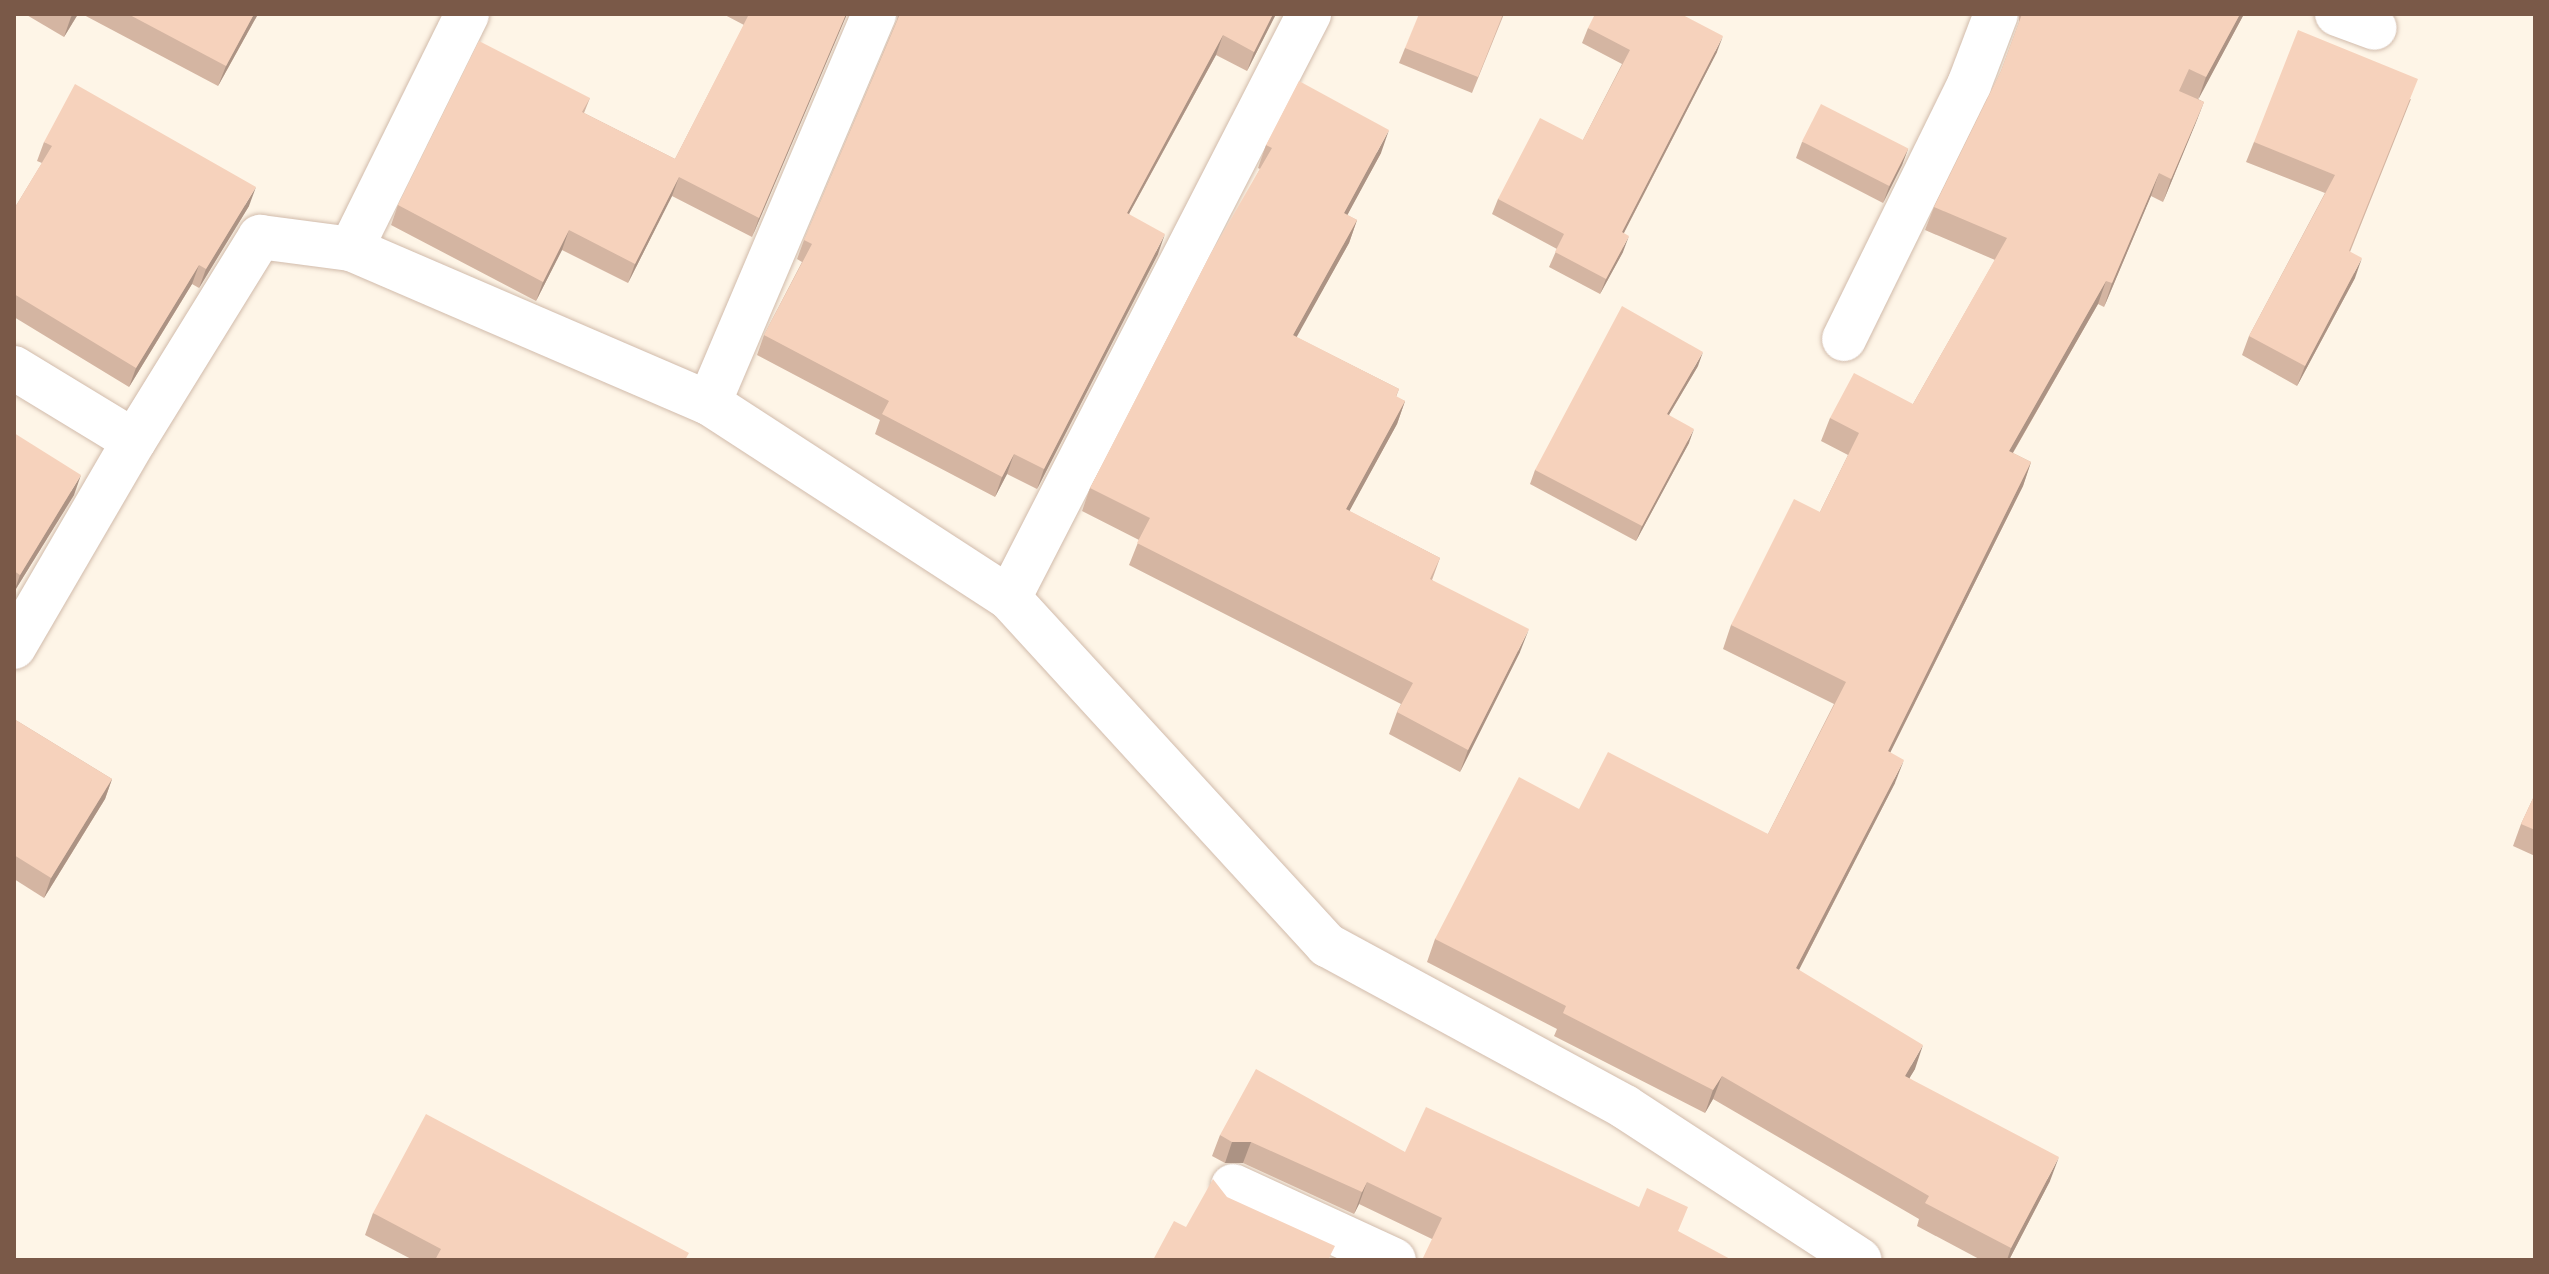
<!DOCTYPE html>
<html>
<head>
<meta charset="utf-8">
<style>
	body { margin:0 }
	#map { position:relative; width:2549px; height:1274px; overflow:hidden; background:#fef5e7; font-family:Figtree,sans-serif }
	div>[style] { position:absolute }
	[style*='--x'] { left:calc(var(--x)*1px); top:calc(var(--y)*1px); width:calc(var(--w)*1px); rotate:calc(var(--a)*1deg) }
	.roads { filter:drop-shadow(0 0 2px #d1bbab) drop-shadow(0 0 2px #d1bbab) }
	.minor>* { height:44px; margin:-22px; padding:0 22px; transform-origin:22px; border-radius:22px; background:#fff }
	.wall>* { inset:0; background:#d4b5a2 }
	.shaded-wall>* { inset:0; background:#ac9384 }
	.building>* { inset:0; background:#f6d2bc; transform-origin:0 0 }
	span { translate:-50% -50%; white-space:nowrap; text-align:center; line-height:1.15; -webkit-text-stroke:6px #fff8ef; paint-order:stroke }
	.frame { position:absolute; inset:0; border:16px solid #7a5948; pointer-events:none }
</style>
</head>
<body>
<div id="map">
	<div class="roads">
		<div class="minor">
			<i style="--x:2337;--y:14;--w:40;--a:20.2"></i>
			<i style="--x:351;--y:249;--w:262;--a:-63.7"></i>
			<i style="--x:1844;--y:339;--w:283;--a:-63.8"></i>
			<i style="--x:1969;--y:85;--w:76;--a:-69.2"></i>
			<i style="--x:14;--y:368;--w:140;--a:31.3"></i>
			<i style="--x:134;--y:441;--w:240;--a:-58.3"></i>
			<i style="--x:260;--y:237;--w:92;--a:7.5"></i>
			<i style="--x:351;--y:249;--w:390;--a:23.3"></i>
			<i style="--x:709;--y:403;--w:358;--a:33"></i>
			<i style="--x:1009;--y:598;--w:471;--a:47.5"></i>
			<i style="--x:1327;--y:945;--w:339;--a:28.5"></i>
			<i style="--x:1625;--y:1107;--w:280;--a:33.1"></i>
			<i style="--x:709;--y:403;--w:423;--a:-67"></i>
			<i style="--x:1009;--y:598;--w:657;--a:-62.81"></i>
			<i style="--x:14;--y:647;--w:238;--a:-59.8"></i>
			<i style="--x:1233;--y:1186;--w:177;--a:24.7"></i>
		</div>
	</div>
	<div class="wall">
		<i style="clip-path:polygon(25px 14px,78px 14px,64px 37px)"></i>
		<i style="clip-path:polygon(82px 14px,258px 14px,218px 86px)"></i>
		<i style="clip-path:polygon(723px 14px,847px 14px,752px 237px,672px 196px,628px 283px,562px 250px,536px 301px,391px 225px,398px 205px,590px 98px,584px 113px,675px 159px,744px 25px)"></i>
		<i style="clip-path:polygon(898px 14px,1276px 14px,1247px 71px,1216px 55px,1129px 214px,1158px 254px,1037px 489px,1007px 474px,995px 497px,875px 434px,880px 420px,757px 355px,764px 335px,802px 262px,797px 259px,804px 240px,897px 20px)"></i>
		<i style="clip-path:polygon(1504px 14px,1472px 93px,1399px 63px,1405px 48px)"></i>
		<i style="clip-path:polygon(2019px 14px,2244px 14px,2198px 99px,2204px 102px,2163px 202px,2151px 196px,2104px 307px,2098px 304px,2013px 453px,2031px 462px,2023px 486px,1890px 753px,1895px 783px,1799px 970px,1915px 1069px,1909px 1078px,2050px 1181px,2009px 1260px,1981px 1260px,1917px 1226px,1919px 1219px,1713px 1099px,1705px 1113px,1554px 1036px,1557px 1029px,1427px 962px,1435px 939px,1579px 809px,1768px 834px,1834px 704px,1723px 649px,1731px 625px,1820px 512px,1848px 455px,1821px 441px,1830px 418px,1913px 404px,1995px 260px,1925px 230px,1934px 207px,2001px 71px,2019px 22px)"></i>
		<i style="clip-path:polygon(1588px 28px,1717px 52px,1624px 233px,1623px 252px,1600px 294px,1549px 267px,1557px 249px,1492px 214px,1498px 199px,1583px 140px,1622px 64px,1582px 43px)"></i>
		<i style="clip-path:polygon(2411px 99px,2350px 252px,2355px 278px,2297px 386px,2242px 355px,2249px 336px,2325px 193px,2246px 162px,2254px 142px)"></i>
		<i style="clip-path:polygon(44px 142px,249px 206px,199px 288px,192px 284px,129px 387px,14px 317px,14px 209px,42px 163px,37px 161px)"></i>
		<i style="clip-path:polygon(1802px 142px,1908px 149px,1902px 165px,1883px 203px,1796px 158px)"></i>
		<i style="clip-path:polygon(1266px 145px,1381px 153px,1347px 215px,1357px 220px,1349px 243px,1296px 337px,1399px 389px,1396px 397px,1405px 401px,1397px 424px,1349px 511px,1440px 558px,1432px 580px,1520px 652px,1460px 772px,1389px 734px,1397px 712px,1401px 704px,1129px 565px,1139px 540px,1082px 511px,1090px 488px,1260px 169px,1258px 168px)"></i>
		<i style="clip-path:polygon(1698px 366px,1669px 415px,1689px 443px,1636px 541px,1530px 484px,1535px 470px)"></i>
		<i style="clip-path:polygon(14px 433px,74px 495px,14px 592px)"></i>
		<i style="clip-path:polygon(14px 719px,112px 779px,105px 799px,44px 898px,14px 879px)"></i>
		<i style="clip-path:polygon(2535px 794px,2535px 856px,2513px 846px,2521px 824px)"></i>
		<i style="clip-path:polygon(1220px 1135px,1405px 1152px,1679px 1232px,1432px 1239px,1359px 1204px,1354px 1214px,1243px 1163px,1225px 1163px,1212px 1156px)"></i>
		<i style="clip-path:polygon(373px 1213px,686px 1260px,413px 1260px,365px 1235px)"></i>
	</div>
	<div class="shaded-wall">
		<i style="clip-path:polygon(73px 14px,78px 14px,64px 37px,71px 17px)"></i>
		<i style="clip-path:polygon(254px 14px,258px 14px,218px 86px,226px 66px)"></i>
		<i style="clip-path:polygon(846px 14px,847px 14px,752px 237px,759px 218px)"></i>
		<i style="clip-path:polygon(1273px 14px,1276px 14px,1247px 71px,1254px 52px)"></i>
		<i style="clip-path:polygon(2240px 14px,2244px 14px,2198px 100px,2206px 77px)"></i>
		<i style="clip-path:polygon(1223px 35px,1216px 55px,1119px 232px,1127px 213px)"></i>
		<i style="clip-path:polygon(1723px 36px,1717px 52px,1616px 248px,1622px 232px)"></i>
		<i style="clip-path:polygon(2204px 102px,2195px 125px,2163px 202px,2171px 179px)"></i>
		<i style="clip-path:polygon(1389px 130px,1381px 153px,1336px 236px,1344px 213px)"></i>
		<i style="clip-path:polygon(1908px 149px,1902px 165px,1883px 203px,1889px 187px)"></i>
		<i style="clip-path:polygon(2159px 173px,2151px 196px,2104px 307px,2112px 283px)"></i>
		<i style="clip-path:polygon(679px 177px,672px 196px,628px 283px,635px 264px)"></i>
		<i style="clip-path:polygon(256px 187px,249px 206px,199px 288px,206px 269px)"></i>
		<i style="clip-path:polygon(1357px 220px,1349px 243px,1285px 358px,1293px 335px)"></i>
		<i style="clip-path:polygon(569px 230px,562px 250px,536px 301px,543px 282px)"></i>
		<i style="clip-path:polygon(1165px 234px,1158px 254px,1037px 489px,1044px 469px)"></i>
		<i style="clip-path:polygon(1629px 236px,1623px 252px,1600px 294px,1606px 279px)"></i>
		<i style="clip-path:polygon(2362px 258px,2355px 278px,2297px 386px,2305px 366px)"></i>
		<i style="clip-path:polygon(199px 265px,192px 284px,129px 387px,136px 368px)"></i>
		<i style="clip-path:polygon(2106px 281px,2098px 304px,2000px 475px,2009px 451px)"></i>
		<i style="clip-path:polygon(1703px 352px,1698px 366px,1661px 428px,1667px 414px)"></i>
		<i style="clip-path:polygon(1405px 401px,1397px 424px,1338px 532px,1346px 509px)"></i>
		<i style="clip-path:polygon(1694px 429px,1689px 443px,1636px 541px,1642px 526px)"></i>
		<i style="clip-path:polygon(1014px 454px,1007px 474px,995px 497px,1002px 477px)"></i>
		<i style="clip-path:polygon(2031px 462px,2023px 486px,1879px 775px,1888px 751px)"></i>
		<i style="clip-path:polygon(81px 475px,74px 495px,14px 592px,20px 575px)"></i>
		<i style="clip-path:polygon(1529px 629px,1520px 652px,1460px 772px,1468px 750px)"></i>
		<i style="clip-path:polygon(1904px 760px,1895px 783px,1788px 991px,1796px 968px)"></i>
		<i style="clip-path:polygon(112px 779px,105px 799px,44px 898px,51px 878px)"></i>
		<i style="clip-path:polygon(1923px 1045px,1915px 1069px,1897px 1099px,1905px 1076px)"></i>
		<i style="clip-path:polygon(1722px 1076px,1713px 1099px,1705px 1113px,1713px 1090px)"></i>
		<i style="clip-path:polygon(1232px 1142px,1251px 1142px,1243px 1163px,1225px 1163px)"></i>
		<i style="clip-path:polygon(2059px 1157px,2050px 1181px,2009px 1260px,2007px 1260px,2011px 1248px)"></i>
		<i style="clip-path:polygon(1367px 1182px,1359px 1204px,1354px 1214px,1362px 1192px)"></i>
	</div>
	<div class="building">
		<i style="clip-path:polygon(128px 14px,254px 14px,226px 66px)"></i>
		<i style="clip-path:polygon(749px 14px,846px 14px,759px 218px,679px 177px,635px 264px,569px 230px,543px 282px,398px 205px,479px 41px,590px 98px,582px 112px,675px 159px)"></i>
		<i style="clip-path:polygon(900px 14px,1273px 14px,1254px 52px,1223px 35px,1127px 213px,1165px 234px,1044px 469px,1014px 454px,1002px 477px,882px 414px,889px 401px,764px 335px,812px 244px,804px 240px)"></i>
		<i style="clip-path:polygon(1419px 14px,1503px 14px,1478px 77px,1405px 48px)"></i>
		<i style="clip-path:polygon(1595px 14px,1681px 14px,1723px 36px,1622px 232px,1629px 236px,1606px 279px,1555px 252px,1564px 234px,1498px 199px,1540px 118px,1583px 140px,1630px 50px,1588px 28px)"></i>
		<i style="clip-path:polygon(2022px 14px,2240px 14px,2206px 77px,2189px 69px,2179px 91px,2204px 102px,2171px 179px,2159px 173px,2112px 283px,2106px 281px,2009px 451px,2031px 462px,1888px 751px,1904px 760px,1796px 968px,1923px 1045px,1905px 1076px,2059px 1157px,2011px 1248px,1925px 1203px,1929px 1196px,1722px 1076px,1713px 1090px,1563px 1013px,1566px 1006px,1435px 939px,1519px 777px,1579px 809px,1608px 752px,1768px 834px,1846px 682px,1731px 625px,1794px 499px,1820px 512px,1859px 433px,1830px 418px,1854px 373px,1913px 404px,2007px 238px,1934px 207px,2001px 71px)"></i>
		<i style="clip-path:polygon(2298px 30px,2418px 79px,2349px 251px,2362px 258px,2305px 366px,2249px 336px,2335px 175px,2254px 142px)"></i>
		<i style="clip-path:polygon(1299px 81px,1389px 130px,1344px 213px,1357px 220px,1293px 335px,1399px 389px,1396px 396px,1405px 401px,1346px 509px,1440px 558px,1430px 579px,1529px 629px,1468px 750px,1397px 712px,1413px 683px,1137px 543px,1150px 518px,1090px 488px,1210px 255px,1272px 148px,1266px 145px)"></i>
		<i style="clip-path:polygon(75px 84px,256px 187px,206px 269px,199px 265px,136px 368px,14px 294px,14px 209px,52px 146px,44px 142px)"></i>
		<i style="left:1821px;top:104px;width:98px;height:42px;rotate:27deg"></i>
		<i style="clip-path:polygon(1622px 306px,1703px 352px,1667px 414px,1694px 429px,1642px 526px,1535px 470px)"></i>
		<i style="clip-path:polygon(14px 433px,81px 475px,20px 575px,14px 571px)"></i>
		<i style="clip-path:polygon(14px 719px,112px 779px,51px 878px,14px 855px)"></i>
		<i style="clip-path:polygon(2535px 794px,2535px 830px,2521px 824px)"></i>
		<i style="clip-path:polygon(1256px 1069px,1405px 1152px,1426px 1107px,1639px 1207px,1647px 1188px,1688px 1207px,1678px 1231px,1732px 1260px,1422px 1260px,1442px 1218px,1367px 1182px,1362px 1192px,1251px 1142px,1232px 1142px,1220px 1135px)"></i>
		<i style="clip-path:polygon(426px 1114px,689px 1253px,685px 1260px,435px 1260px,441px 1249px,373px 1213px)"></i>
		<i style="clip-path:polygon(1213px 1179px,1227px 1197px,1335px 1246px,1328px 1260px,1153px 1260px,1174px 1221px,1186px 1227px)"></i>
	</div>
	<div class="frame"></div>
</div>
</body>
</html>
